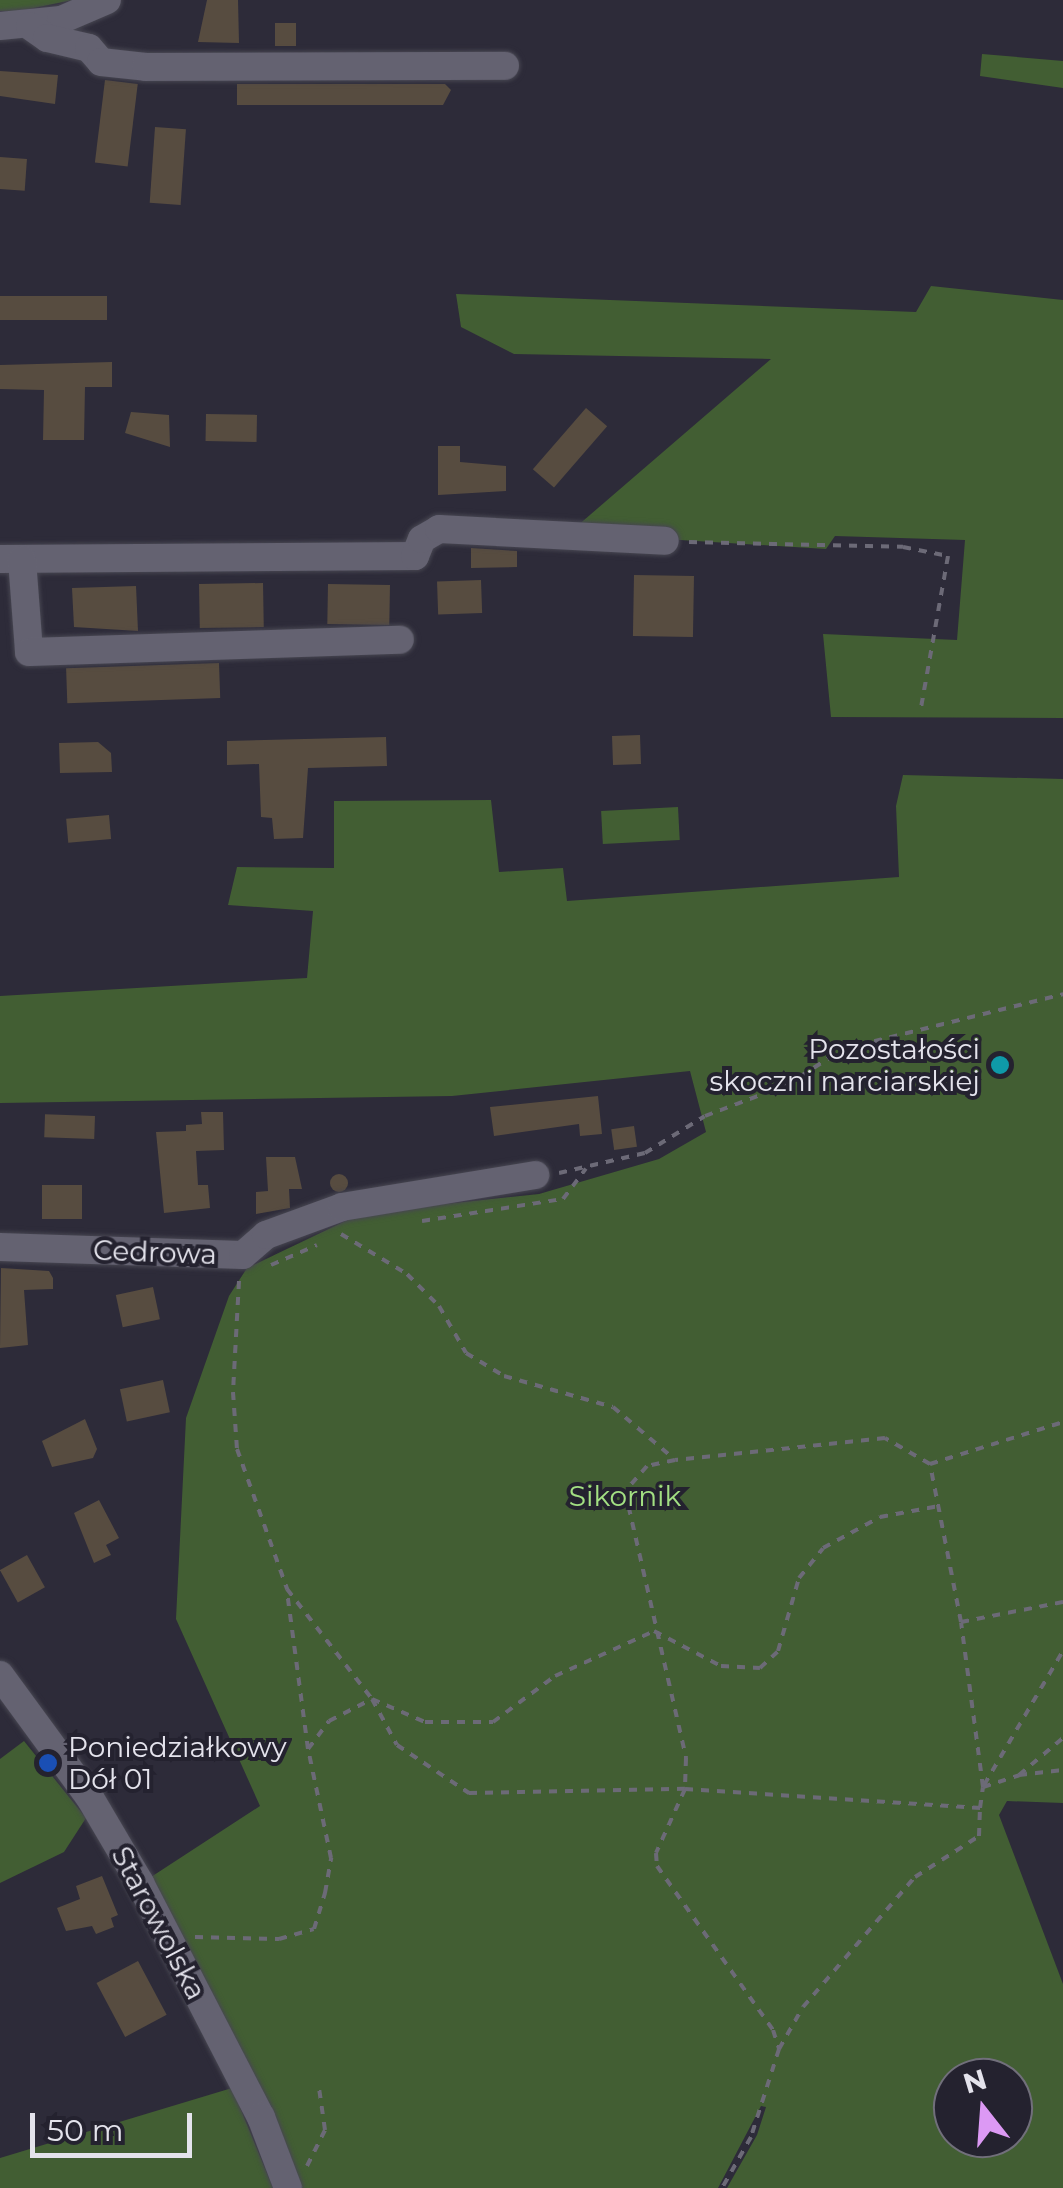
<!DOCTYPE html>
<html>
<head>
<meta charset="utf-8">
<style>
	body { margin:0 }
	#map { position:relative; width:1063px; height:2188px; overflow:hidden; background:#2d2b39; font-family:Montserrat,sans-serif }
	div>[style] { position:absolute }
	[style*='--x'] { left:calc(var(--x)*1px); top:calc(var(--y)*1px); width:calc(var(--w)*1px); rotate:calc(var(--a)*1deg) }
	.green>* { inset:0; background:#425e33; transform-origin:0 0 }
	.building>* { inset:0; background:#574c40; transform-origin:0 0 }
	.round { border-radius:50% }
	.path>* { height:4px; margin-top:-2px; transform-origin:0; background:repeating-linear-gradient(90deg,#6c6a77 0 8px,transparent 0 16px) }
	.roads { filter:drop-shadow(0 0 2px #474651) drop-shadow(0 0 2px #474651) }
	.minor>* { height:28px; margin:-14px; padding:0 14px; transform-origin:14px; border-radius:14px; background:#646271 }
	.dots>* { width:28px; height:28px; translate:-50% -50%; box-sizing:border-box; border:5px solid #24222f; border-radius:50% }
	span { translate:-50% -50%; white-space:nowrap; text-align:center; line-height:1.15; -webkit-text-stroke:8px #24222f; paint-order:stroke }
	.poi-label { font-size:28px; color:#e4e3ec }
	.right { translate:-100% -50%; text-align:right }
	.left { translate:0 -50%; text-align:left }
	.street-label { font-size:28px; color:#e4e3ec }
	.park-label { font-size:28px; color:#a3e083 }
	.north { position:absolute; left:933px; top:2058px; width:100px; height:100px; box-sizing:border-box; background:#24222f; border:2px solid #716f7b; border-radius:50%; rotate:343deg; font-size:28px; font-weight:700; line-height:40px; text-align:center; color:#e4e3ec }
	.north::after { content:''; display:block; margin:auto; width:35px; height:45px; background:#dc99f4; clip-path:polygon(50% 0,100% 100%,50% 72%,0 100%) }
	.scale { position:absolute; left:30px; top:2113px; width:162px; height:45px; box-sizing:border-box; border:5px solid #e4e3ec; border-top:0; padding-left:12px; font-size:30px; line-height:35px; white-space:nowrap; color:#e4e3ec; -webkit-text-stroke:8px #24222f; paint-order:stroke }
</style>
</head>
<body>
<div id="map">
	<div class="green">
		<i style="clip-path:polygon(0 0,73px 0,19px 11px,0 11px)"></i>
		<i style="clip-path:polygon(982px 54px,1063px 61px,1063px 88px,980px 76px)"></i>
		<i style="clip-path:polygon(931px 286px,1063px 300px,1063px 718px,831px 717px,823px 634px,957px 640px,965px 540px,835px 536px,826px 549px,569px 533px,771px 359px,514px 354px,461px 327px,456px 294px,916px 312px)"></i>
		<i style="clip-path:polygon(evenodd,903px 775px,1063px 779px,1063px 1803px,1007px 1801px,999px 1815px,1063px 1984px,1063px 2188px,727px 2188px,757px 2135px,766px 2107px,761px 2106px,718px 2188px,300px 2188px,151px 1877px,260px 1806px,176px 1619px,186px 1418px,229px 1296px,247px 1268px,362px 1213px,539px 1194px,659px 1159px,706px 1132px,690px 1071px,452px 1096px,0 1103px,0 996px,307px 978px,313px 911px,228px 905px,237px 867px,334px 868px,334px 801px,491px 800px,499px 872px,563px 868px,567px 901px,899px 877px,896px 806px,903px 775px,953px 2078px,1013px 2078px,1013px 2138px,953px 2138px,953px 2078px)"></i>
		<i style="left:678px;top:807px;width:33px;height:77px;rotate:87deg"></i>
		<i style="clip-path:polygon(24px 1741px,86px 1818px,64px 1852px,0 1883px,0 1759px)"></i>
		<i style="clip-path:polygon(232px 2088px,273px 2188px,0 2188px,0 2158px)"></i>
	</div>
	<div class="building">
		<i style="clip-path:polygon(207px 0,238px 0,239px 43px,198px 42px)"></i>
		<i style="left:275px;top:23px;width:21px;height:23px"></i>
		<i style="clip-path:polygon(0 71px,58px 75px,55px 104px,0 96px)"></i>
		<i style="left:105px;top:80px;width:33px;height:83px;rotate:7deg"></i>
		<i style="clip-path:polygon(237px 84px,445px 84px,451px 90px,443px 105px,237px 105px)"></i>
		<i style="left:155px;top:127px;width:31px;height:76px;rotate:4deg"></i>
		<i style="left:0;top:157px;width:27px;height:32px;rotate:4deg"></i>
		<i style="left:0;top:296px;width:107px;height:24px"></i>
		<i style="clip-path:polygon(112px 362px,112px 387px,85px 387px,84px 440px,43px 440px,44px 390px,0 389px,0 365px)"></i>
		<i style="left:586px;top:408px;width:28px;height:81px;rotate:41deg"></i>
		<i style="clip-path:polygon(131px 412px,169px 415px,170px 447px,125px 433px)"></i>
		<i style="left:206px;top:414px;width:51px;height:27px;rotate:1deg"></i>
		<i style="clip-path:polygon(438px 446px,460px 446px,460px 462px,506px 466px,506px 491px,438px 495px)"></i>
		<i style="clip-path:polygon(471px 548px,517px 551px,517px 567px,471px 568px)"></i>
		<i style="left:634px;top:575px;width:60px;height:61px;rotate:1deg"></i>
		<i style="left:481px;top:580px;width:33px;height:44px;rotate:88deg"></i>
		<i style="left:263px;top:583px;width:44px;height:64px;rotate:89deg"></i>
		<i style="left:328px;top:584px;width:62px;height:40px;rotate:1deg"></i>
		<i style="clip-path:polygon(136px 586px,138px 631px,74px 627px,72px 588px)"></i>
		<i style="left:219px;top:663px;width:35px;height:153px;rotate:88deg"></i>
		<i style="left:640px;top:735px;width:29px;height:28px;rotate:88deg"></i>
		<i style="clip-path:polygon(386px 737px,387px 766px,308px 768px,303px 838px,274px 839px,272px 818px,261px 817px,259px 764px,227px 765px,227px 741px)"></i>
		<i style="clip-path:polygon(98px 742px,111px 753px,112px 772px,60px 773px,59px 743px)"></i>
		<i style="left:109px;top:815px;width:24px;height:43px;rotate:85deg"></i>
		<i style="clip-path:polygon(598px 1096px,602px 1134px,580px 1136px,579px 1124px,494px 1136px,490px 1107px)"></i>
		<i style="clip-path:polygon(201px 1112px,223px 1112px,224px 1150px,196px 1151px,198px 1185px,208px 1185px,210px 1208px,164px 1213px,156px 1132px,186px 1131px,186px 1125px,202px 1124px)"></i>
		<i style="left:95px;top:1116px;width:23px;height:50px;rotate:92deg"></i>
		<i style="left:634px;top:1126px;width:21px;height:23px;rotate:82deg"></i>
		<i style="clip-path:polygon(266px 1157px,295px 1157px,302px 1189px,289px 1189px,290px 1208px,256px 1214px,256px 1192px,268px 1191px)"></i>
		<i class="round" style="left:330px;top:1174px;width:18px;height:18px"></i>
		<i style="left:82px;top:1185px;width:34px;height:40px;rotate:90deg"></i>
		<i style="clip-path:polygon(1px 1268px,49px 1271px,53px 1278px,53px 1289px,24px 1290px,28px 1345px,0 1348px)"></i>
		<i style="left:153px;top:1287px;width:33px;height:38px;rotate:78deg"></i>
		<i style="left:163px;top:1380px;width:33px;height:44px;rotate:78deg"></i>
		<i style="clip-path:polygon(85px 1419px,97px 1449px,93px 1458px,52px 1467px,42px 1441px)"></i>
		<i style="clip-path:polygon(99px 1500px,119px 1538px,106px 1545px,111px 1555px,94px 1563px,74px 1513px)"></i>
		<i style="left:27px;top:1555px;width:37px;height:31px;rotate:61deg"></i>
		<i style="clip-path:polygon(102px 1876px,118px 1915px,111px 1918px,114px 1927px,96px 1934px,92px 1926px,66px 1931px,57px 1908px,80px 1899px,76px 1886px)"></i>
		<i style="left:138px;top:1961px;width:61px;height:47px;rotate:62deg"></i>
	</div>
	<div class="path">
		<i style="--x:689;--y:542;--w:214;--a:1.3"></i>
		<i style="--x:903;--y:547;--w:46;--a:11.3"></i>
		<i style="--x:948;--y:556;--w:153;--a:100.1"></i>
		<i style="--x:559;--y:1173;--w:88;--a:-13.1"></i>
		<i style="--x:645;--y:1153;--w:70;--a:-31.7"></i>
		<i style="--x:705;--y:1116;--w:88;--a:-20.7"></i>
		<i style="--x:787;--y:1085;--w:67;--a:-32.7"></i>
		<i style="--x:843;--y:1049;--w:227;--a:-14"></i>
		<i style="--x:422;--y:1221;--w:143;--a:-8.9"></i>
		<i style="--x:563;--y:1199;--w:38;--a:-53"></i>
		<i style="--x:341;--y:1234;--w:77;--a:31.2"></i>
		<i style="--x:407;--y:1274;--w:45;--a:45"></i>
		<i style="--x:439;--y:1306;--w:54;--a:60.1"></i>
		<i style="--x:466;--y:1353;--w:44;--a:31.2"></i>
		<i style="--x:504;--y:1376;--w:113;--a:15.9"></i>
		<i style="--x:613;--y:1407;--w:80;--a:40.4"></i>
		<i style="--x:271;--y:1265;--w:50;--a:-23.5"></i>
		<i style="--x:239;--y:1281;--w:111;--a:93.1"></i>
		<i style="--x:233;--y:1392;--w:57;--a:86"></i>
		<i style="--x:237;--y:1449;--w:149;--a:70.3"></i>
		<i style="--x:287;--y:1589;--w:139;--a:52.3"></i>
		<i style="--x:372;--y:1699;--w:52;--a:61.5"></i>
		<i style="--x:397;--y:1745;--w:87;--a:33.7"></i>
		<i style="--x:469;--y:1793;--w:216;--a:-1.1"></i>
		<i style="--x:685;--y:1789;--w:296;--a:3.7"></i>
		<i style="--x:980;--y:1808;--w:21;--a:-82"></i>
		<i style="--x:983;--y:1787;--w:166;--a:-97.6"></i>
		<i style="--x:961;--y:1622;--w:161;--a:-101.1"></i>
		<i style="--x:930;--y:1464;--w:52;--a:-150"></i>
		<i style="--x:885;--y:1438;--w:211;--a:174"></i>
		<i style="--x:675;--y:1460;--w:29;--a:168"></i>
		<i style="--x:647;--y:1466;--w:33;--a:131"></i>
		<i style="--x:625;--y:1491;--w:274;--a:77.1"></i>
		<i style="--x:686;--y:1758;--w:31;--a:92"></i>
		<i style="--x:685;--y:1789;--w:70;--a:114.4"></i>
		<i style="--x:656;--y:1853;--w:13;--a:86"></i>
		<i style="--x:657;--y:1866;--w:201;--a:54.7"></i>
		<i style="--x:773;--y:2030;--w:20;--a:72"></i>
		<i style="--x:779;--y:2049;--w:92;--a:107.7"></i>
		<i style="--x:751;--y:2137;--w:59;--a:119.6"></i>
		<i style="--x:930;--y:1464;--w:139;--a:-17.5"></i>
		<i style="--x:961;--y:1622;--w:104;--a:-11.1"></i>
		<i style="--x:308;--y:1749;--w:35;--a:-53"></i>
		<i style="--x:329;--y:1721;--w:48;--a:-27.1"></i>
		<i style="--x:372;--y:1699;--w:58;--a:23.5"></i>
		<i style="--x:425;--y:1722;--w:68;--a:0"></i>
		<i style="--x:493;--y:1722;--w:77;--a:-36.6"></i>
		<i style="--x:555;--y:1676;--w:109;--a:-24.4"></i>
		<i style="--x:654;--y:1631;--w:76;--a:27.6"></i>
		<i style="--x:721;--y:1666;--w:39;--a:3"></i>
		<i style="--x:760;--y:1668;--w:25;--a:-43"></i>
		<i style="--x:778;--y:1651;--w:76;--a:-74"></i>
		<i style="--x:799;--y:1578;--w:38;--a:-51"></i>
		<i style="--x:823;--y:1548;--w:65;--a:-28.5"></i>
		<i style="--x:880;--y:1517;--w:60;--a:-10.6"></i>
		<i style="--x:1019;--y:1775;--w:44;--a:-6.5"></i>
		<i style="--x:984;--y:1785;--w:156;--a:-59.5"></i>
		<i style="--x:983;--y:1787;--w:38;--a:-18"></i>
		<i style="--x:1019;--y:1775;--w:57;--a:-40.1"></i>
		<i style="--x:195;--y:1937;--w:84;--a:1.4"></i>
		<i style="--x:279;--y:1939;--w:36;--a:-16"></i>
		<i style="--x:314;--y:1929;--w:38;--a:-73"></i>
		<i style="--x:325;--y:1893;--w:36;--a:-80"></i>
		<i style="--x:331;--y:1858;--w:111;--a:-101.9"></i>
		<i style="--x:308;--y:1749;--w:159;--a:-97.6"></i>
		<i style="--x:779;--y:2049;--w:48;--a:-60.3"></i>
		<i style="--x:803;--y:2007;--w:172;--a:-49.3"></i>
		<i style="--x:915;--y:1877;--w:76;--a:-32.6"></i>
		<i style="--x:979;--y:1836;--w:28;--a:-88"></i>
		<i style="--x:307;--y:2166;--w:40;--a:-63.4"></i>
		<i style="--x:325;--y:2130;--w:42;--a:-98.1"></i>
	</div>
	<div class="roads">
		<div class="minor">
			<i style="--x:0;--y:26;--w:61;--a:-5.6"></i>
			<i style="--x:61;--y:20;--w:50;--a:-23.5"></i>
			<i style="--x:30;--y:26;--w:21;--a:35"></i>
			<i style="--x:47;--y:38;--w:43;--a:13.4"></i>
			<i style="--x:89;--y:48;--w:18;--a:49"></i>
			<i style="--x:101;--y:62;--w:45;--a:6.3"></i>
			<i style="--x:146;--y:67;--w:359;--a:-0.2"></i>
			<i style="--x:0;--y:559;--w:415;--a:-0.4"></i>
			<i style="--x:415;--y:556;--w:18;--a:-68"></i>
			<i style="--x:422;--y:539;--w:20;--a:-30"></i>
			<i style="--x:439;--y:529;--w:226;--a:3"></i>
			<i style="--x:22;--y:560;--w:92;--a:85.6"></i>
			<i style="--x:29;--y:652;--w:371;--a:-1.9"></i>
			<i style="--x:0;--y:1247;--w:243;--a:1.9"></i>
			<i style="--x:243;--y:1255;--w:30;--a:-41"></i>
			<i style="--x:266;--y:1235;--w:81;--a:-20.2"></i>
			<i style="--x:342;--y:1207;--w:196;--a:-9.4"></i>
			<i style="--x:0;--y:1675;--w:152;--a:53.8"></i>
			<i style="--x:90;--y:1798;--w:99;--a:59.5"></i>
			<i style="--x:140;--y:1883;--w:263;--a:62.7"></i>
			<i style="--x:261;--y:2117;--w:76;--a:69.2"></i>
		</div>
	</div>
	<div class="dots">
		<i style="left:1000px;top:1065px;background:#0f9aa8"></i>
		<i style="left:48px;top:1763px;background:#1a4fb4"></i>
	</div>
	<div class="poi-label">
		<span class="right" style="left:980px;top:1065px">Pozostałości<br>skoczni narciarskiej</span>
		<span class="left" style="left:68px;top:1763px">Poniedziałkowy<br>Dół 01</span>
	</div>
	<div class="street-label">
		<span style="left:155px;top:1252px;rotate:2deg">Cedrowa</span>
		<span style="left:159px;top:1923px;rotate:62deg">Starowolska</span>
	</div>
	<div class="park-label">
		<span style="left:625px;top:1496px">Sikornik</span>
	</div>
	<div class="north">N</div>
	<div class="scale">50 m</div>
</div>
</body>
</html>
